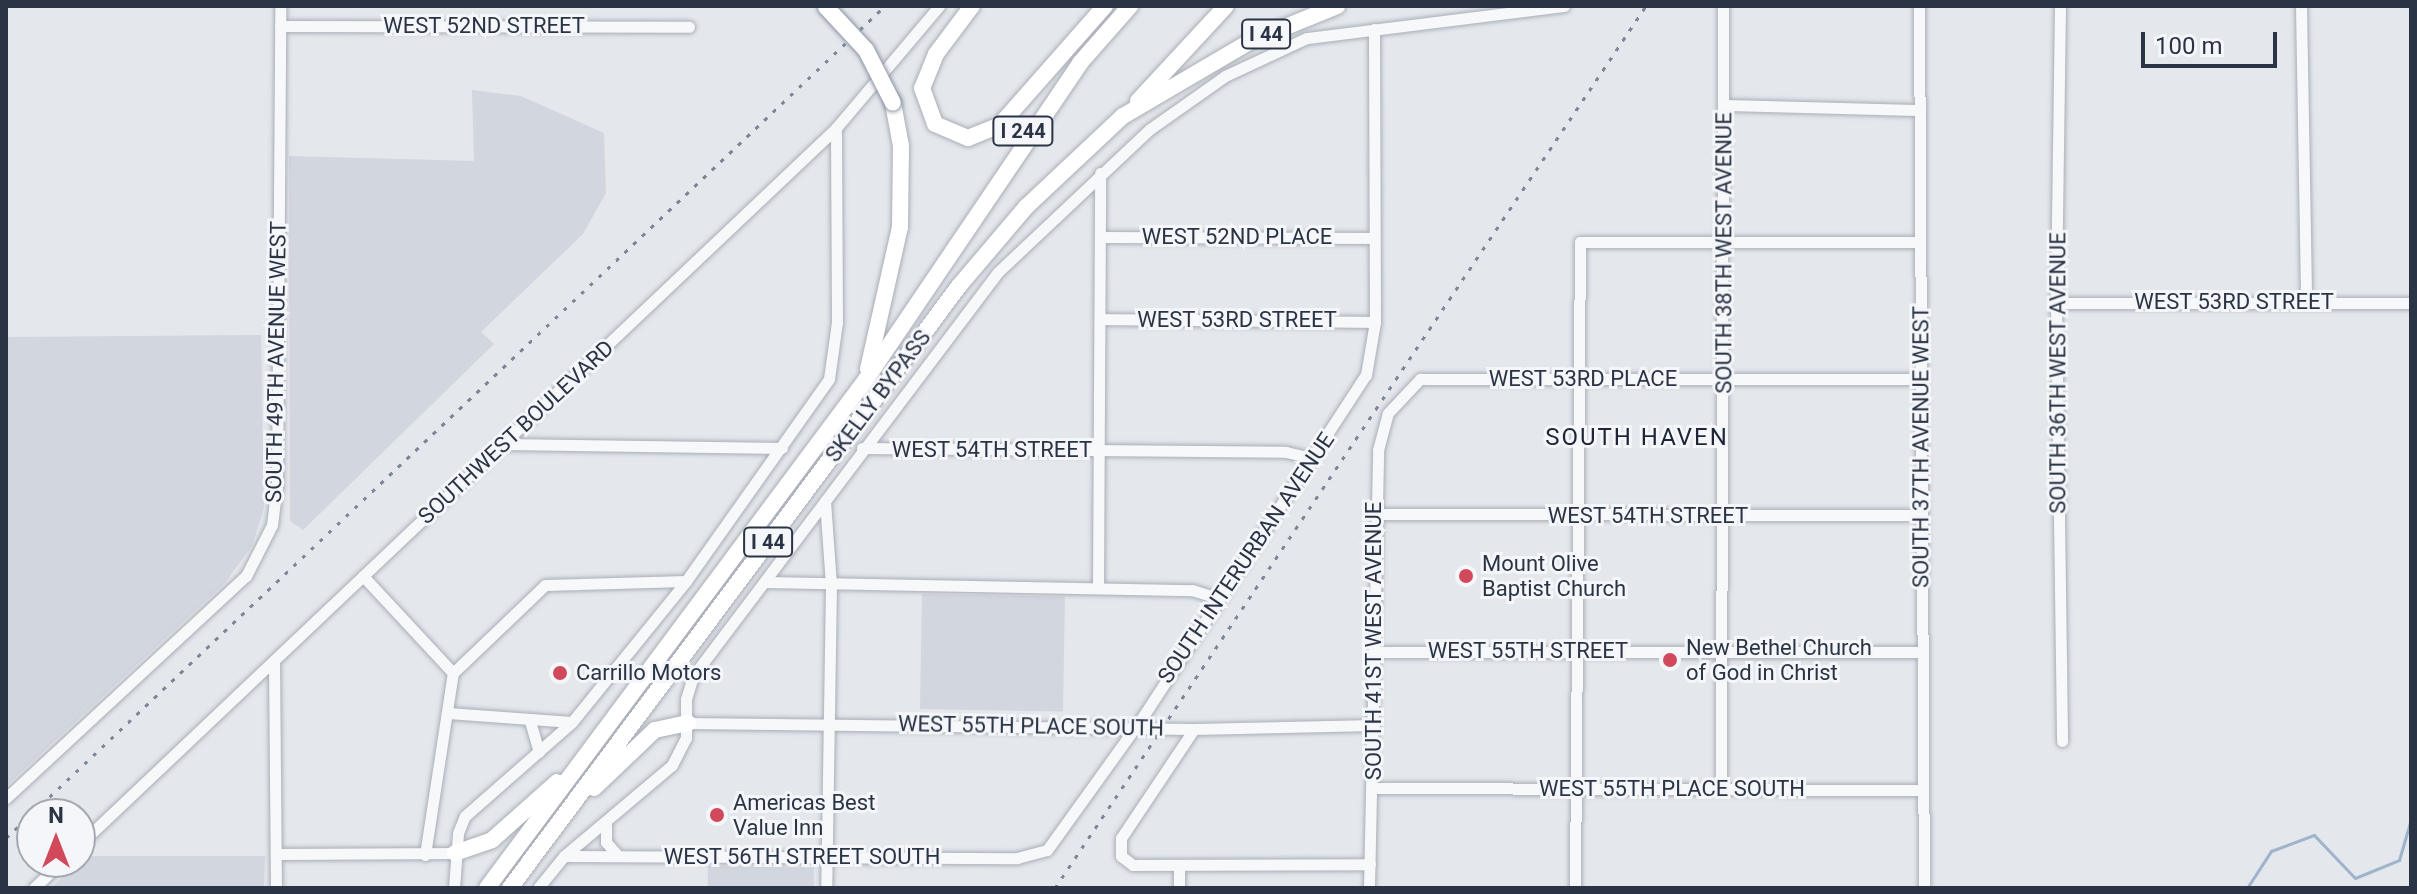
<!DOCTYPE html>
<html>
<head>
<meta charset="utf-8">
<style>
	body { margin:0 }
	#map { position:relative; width:2417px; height:894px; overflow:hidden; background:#e4e7ec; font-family:Roboto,sans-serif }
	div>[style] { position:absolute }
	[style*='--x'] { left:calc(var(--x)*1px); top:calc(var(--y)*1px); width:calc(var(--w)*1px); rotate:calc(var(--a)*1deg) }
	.built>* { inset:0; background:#d2d6de; transform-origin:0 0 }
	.stream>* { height:3px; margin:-1.5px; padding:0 1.5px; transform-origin:1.5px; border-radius:1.5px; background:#9fb4cc }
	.roads { filter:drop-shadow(0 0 2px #a9aeb7) drop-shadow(0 0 2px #a9aeb7) }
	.minor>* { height:11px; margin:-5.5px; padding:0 5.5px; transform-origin:5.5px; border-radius:5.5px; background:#f7f8fa }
	.highway>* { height:16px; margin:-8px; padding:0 8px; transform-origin:8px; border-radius:8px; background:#fff }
	.rail>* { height:3px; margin-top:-1.5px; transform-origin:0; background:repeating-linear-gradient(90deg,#7d8696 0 4px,transparent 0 12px) }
	.bridges { filter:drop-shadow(0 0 2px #8b94a3) drop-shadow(0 0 2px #8b94a3) }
	.highway-bridge>* { height:16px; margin:-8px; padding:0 8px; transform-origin:8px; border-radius:8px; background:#fff }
	.dots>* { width:22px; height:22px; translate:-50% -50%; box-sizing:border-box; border:4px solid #f4f6f9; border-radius:50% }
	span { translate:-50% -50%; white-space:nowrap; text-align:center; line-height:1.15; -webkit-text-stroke:6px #f4f6f9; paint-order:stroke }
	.shield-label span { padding:2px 6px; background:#f4f6f9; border:2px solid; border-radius:6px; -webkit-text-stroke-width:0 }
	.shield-label { font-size:20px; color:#2b3445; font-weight:700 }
	.street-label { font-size:22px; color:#2b3445 }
	.poi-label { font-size:22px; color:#2b3445 }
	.left { translate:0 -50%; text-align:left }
	.neighbourhood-label { font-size:24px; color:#1d2536; letter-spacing:2px }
	.frame { position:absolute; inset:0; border:8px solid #2b3445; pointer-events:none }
	.north { position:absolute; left:16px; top:798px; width:80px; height:80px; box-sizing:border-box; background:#f4f6f9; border:2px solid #a4a8b1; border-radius:50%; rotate:0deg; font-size:22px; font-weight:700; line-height:32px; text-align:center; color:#2b3445 }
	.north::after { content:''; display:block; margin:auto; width:28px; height:36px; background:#d1495b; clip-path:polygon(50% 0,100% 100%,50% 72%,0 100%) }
	.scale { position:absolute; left:2141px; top:32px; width:136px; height:36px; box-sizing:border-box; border:4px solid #2b3445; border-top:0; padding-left:10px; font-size:24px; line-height:28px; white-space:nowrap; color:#2b3445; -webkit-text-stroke:6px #f4f6f9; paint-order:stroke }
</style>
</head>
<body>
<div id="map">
	<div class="built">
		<i style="clip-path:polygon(472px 90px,521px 96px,604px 133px,606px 193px,583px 234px,481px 332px,494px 344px,303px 530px,290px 521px,289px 156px,474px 161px)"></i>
		<i style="clip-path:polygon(261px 335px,264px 508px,252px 546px,224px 584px,6px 786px,6px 337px)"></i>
		<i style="left:922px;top:594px;width:143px;height:115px;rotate:1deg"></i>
		<i style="clip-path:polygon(85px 856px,265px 856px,264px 888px,51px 888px)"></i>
		<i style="left:708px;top:866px;width:106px;height:22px;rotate:1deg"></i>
	</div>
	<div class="stream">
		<i style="--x:2247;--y:888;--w:44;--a:-57"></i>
		<i style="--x:2271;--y:851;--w:46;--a:-20.4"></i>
		<i style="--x:2314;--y:835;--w:59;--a:46.4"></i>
		<i style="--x:2355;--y:878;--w:48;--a:-22.2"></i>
		<i style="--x:2399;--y:860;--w:43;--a:-73.7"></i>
	</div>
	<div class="roads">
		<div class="minor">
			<i style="--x:1919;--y:6;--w:882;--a:89.68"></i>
			<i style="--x:2060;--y:6;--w:297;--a:90.8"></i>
			<i style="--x:2056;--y:303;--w:438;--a:89.2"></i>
			<i style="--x:2301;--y:6;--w:295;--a:89"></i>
			<i style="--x:280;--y:26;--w:409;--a:0.1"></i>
			<i style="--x:1723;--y:105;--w:197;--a:1.5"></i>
			<i style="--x:1101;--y:237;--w:271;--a:0.2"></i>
			<i style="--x:2056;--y:303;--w:355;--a:0"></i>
			<i style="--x:1100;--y:319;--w:275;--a:0.6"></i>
			<i style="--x:503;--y:444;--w:279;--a:0.8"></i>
			<i style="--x:862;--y:448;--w:424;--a:0.5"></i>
			<i style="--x:1286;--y:452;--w:28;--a:13"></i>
			<i style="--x:825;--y:501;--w:84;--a:85.9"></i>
			<i style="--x:831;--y:585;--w:303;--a:90.9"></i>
			<i style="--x:1374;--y:514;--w:548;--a:0.1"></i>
			<i style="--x:363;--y:576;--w:132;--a:47.1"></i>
			<i style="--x:766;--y:582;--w:426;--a:1.1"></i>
			<i style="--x:1192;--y:590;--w:27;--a:17"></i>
			<i style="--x:1098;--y:588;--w:415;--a:-89.7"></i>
			<i style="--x:1373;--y:652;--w:549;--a:0"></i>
			<i style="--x:274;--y:661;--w:227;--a:89.5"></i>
			<i style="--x:448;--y:713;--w:124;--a:4.2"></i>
			<i style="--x:530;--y:721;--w:32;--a:74"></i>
			<i style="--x:688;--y:723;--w:506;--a:0.68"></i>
			<i style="--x:1194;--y:729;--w:180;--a:-1.3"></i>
			<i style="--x:1194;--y:729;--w:131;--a:123.8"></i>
			<i style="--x:1121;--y:838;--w:18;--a:90"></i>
			<i style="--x:1121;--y:856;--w:15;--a:37"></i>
			<i style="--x:1133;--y:865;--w:237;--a:-0.2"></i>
			<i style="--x:1373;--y:788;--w:550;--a:0.21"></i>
			<i style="--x:1721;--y:788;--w:782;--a:-89.85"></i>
			<i style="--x:6;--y:798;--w:327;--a:-42.8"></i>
			<i style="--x:246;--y:576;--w:57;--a:-63"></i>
			<i style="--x:272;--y:525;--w:38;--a:-83"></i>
			<i style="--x:277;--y:487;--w:481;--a:-89.6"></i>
			<i style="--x:606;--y:822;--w:20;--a:90"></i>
			<i style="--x:606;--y:842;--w:18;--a:49"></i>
			<i style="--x:80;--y:844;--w:1041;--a:-43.44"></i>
			<i style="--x:836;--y:128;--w:160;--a:-49.8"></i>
			<i style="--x:276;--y:854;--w:179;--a:-0.3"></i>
			<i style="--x:425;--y:855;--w:184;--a:-81.3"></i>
			<i style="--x:453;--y:673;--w:127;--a:-43.7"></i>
			<i style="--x:545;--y:585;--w:141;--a:-1.6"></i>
			<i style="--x:564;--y:856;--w:453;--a:0.3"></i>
			<i style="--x:1017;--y:858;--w:31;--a:-15"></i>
			<i style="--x:1047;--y:850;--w:166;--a:-54.3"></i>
			<i style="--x:1144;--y:715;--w:406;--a:-56.9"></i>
			<i style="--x:1366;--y:375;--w:54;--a:-80.4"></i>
			<i style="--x:1375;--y:322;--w:293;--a:-90.2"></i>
			<i style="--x:1179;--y:865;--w:23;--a:90"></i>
			<i style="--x:34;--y:888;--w:37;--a:-44"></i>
			<i style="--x:454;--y:888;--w:55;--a:-85.8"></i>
			<i style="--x:458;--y:833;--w:18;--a:-68"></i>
			<i style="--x:465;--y:816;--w:142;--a:-41.3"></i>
			<i style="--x:572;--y:722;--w:181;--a:-51"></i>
			<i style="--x:686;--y:581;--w:247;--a:-54.7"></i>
			<i style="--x:829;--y:379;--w:58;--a:-82"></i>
			<i style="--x:837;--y:322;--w:194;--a:-90.3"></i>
			<i style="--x:538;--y:888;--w:41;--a:-50.9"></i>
			<i style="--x:564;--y:856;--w:141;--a:-40.1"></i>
			<i style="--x:672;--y:765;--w:30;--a:-63"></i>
			<i style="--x:686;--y:738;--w:39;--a:-90"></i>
			<i style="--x:686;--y:699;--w:24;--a:-73"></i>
			<i style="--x:693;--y:676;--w:506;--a:-52.95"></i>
			<i style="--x:998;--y:272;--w:209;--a:-43.3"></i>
			<i style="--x:1150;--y:129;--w:92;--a:-35.2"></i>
			<i style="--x:1225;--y:76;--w:90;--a:-24.9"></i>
			<i style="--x:1307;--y:38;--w:259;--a:-7.1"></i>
			<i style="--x:1369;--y:888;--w:438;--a:-88.8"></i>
			<i style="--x:1378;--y:450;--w:38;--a:-75"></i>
			<i style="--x:1388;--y:413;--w:47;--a:-46.7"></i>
			<i style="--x:1420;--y:379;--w:500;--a:0"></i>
			<i style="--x:1575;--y:888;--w:646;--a:-89.56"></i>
			<i style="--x:1580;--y:242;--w:340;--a:0"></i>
		</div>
		<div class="highway">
			<i style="--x:972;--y:6;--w:60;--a:126.9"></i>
			<i style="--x:936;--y:54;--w:37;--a:112"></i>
			<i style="--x:922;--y:88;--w:38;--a:70"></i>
			<i style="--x:935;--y:124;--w:36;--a:23"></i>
			<i style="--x:968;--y:138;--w:35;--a:-22"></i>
			<i style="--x:1000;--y:125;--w:159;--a:-48.6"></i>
			<i style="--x:1138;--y:101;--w:129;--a:-47.2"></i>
			<i style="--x:868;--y:369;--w:146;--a:-77.3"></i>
			<i style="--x:900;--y:227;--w:81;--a:-89.3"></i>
			<i style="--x:901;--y:146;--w:44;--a:-100.5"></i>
			<i style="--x:594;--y:788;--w:84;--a:-43.6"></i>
			<i style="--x:655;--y:730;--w:34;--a:-12"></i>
			<i style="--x:455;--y:853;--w:39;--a:-19"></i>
			<i style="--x:492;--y:840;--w:87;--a:-41.7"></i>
			<i style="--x:487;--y:888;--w:636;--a:-53.31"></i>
			<i style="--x:867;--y:378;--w:380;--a:-55.9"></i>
			<i style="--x:1080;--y:63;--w:76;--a:-48.7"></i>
			<i style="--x:510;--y:888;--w:751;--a:-53.28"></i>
			<i style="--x:959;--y:286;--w:104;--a:-49.7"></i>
			<i style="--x:1026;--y:207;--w:133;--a:-43.2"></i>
			<i style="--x:1123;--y:116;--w:148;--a:-30.4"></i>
			<i style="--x:1251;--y:41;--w:93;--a:-22.1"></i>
		</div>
	</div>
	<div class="rail">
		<i style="--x:6;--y:838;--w:1210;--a:-43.43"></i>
		<i style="--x:1055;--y:888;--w:1062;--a:-56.18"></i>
	</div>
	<div class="bridges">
		<div class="highway-bridge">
			<i style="--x:826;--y:7;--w:59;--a:47.1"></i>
			<i style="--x:866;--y:50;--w:59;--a:63"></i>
		</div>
	</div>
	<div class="dots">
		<i style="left:1466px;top:576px;background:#d1495b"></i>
		<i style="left:1670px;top:660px;background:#d1495b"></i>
		<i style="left:560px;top:673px;background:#d1495b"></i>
		<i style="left:717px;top:815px;background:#d1495b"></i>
	</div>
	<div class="shield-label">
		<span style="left:1266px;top:34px">I 44</span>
		<span style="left:1023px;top:131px">I 244</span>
		<span style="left:768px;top:542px">I 44</span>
	</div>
	<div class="street-label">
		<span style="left:484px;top:26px">WEST 52ND STREET</span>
		<span style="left:1237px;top:237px">WEST 52ND PLACE</span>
		<span style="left:1724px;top:253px;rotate:-90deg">SOUTH 38TH WEST AVENUE</span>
		<span style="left:2234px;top:302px">WEST 53RD STREET</span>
		<span style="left:1237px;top:320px">WEST 53RD STREET</span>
		<span style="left:276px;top:362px;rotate:-89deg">SOUTH 49TH AVENUE WEST</span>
		<span style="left:2058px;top:373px;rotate:-90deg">SOUTH 36TH WEST AVENUE</span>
		<span style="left:1583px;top:379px">WEST 53RD PLACE</span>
		<span style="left:878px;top:396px;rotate:-53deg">SKELLY BYPASS</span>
		<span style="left:516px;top:432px;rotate:-43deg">SOUTHWEST BOULEVARD</span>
		<span style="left:1921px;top:447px;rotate:-90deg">SOUTH 37TH AVENUE WEST</span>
		<span style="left:992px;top:450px">WEST 54TH STREET</span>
		<span style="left:1648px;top:516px">WEST 54TH STREET</span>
		<span style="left:1246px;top:558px;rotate:-56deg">SOUTH INTERURBAN AVENUE</span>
		<span style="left:1374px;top:641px;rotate:-90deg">SOUTH 41ST WEST AVENUE</span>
		<span style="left:1528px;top:651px">WEST 55TH STREET</span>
		<span style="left:1031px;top:726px;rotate:1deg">WEST 55TH PLACE SOUTH</span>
		<span style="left:1672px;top:789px">WEST 55TH PLACE SOUTH</span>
		<span style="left:802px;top:857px">WEST 56TH STREET SOUTH</span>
	</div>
	<div class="poi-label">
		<span class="left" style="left:1482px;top:576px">Mount Olive<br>Baptist Church</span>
		<span class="left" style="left:1686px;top:660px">New Bethel Church<br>of God in Christ</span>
		<span class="left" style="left:576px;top:673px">Carrillo Motors</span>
		<span class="left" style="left:733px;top:815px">Americas Best<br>Value Inn</span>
	</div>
	<div class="neighbourhood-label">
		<span style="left:1637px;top:438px">SOUTH HAVEN</span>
	</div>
	<div class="frame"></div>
	<div class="north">N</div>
	<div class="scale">100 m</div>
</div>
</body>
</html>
